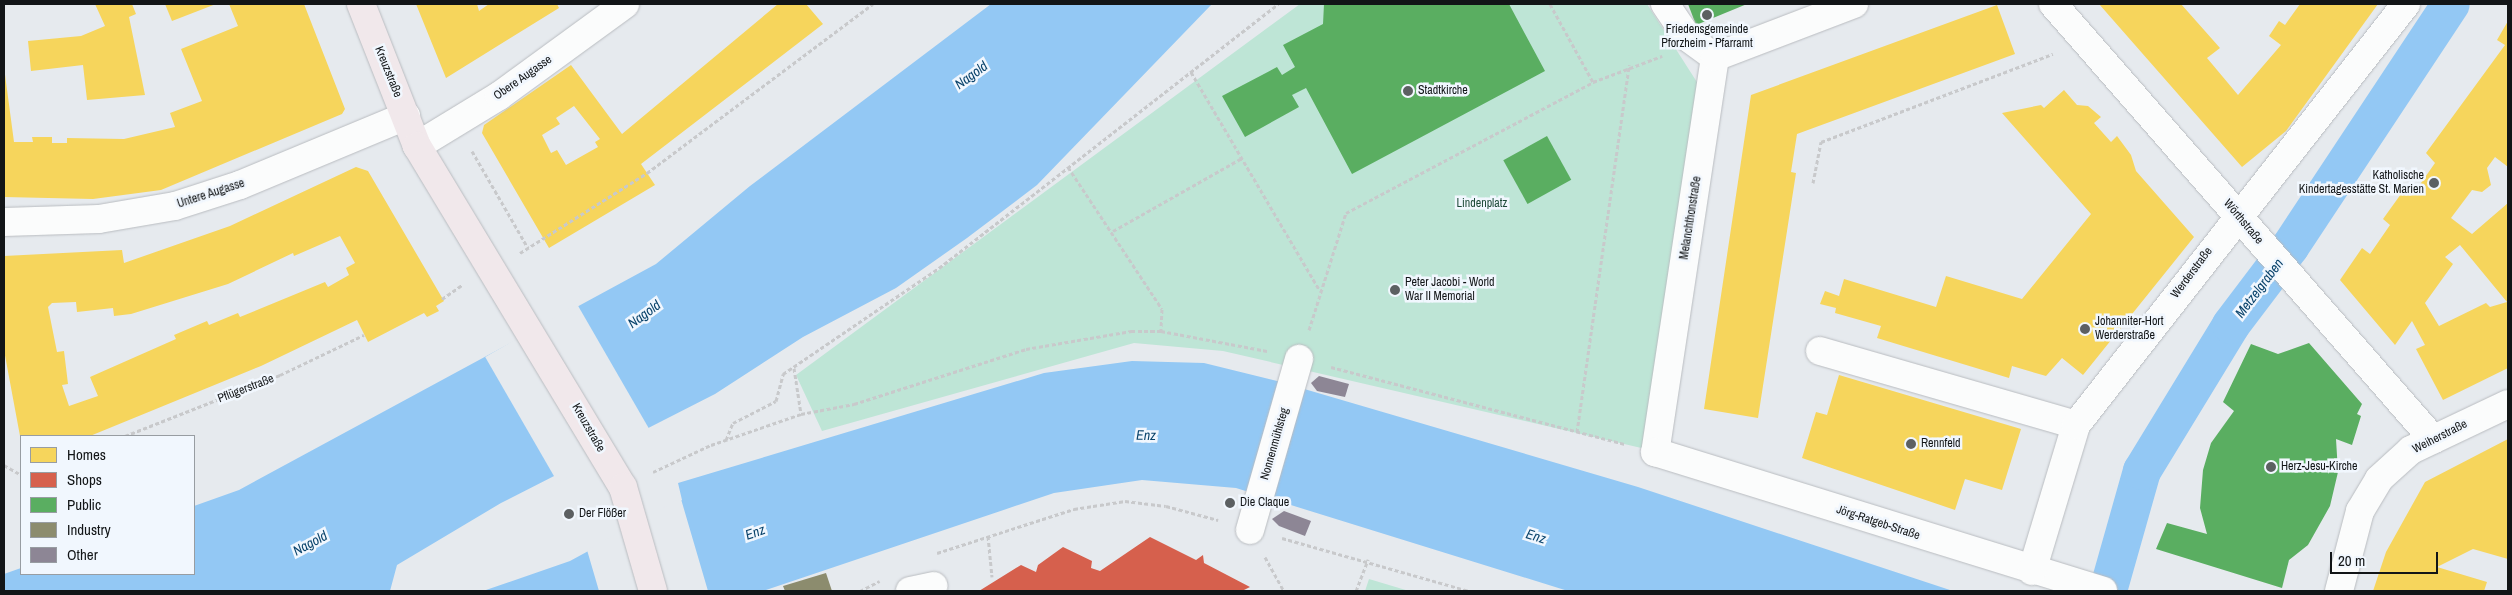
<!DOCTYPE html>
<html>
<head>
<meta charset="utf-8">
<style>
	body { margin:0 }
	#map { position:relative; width:2512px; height:595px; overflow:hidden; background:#e6eaee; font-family:"Archivo Narrow",sans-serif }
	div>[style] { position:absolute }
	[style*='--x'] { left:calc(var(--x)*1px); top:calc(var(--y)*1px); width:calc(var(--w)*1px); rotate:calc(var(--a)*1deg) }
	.green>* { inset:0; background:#bee5d6 }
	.water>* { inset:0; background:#93c8f4 }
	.pier>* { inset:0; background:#e6eaee; transform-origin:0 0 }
	.homes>* { inset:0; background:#f6d55c }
	.shops>* { inset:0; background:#d6604d }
	.public>* { inset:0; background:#5aae61; transform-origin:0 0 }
	.industry>* { inset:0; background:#8c8c6e }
	.canal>* { height:38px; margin:-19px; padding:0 19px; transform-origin:19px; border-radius:19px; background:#93c8f4 }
	.building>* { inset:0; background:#8d8695 }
	.path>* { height:3px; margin-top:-1.5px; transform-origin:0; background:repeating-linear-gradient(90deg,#c8c9cb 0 4px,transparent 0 6.5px) }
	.roads { filter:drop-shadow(0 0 1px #b9bcc0) drop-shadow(0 0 1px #b9bcc0) }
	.minor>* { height:28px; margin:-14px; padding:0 14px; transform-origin:14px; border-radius:14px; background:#fbfcfc }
	.major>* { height:28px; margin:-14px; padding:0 14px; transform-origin:14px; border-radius:14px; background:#f1e8eb }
	.dots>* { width:14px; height:14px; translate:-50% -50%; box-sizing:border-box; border:2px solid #f1f7fe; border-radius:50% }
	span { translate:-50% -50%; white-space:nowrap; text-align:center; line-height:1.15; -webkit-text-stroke:5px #f1f7fe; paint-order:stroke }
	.poi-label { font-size:12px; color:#121517 }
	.left { translate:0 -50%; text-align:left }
	.right { translate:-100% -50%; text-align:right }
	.street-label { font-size:12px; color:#121517 }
	.park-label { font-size:12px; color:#1d4a38 }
	.water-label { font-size:14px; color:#09436b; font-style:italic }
	.frame { position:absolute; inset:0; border:5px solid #121517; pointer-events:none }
	.legend { position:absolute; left:20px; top:435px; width:175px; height:140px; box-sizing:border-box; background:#f1f7fe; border:1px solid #989da2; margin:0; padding:6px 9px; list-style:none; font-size:15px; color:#121517 }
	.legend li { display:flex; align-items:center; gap:10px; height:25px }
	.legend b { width:25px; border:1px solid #989da2 }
	.scale { position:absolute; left:2330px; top:552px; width:108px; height:22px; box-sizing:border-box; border:2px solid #121517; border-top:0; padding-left:6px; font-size:15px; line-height:18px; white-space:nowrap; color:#121517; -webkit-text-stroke:4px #f1f7fe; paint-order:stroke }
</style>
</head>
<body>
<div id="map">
	<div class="green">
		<i style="clip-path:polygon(1300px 4px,1647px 4px,1702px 90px,1650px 450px,1223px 351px,1134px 343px,822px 431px,796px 375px)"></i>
		<i style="clip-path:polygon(1369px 579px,1409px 591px,1365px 591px)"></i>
	</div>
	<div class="water">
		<i style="clip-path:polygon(991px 4px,1212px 4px,1037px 185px,967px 238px,896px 288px,803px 337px,715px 394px,501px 503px,397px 565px,390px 591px,4px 591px,4px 574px,21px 568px,21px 574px,194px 574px,194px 506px,239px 490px,656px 264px,750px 186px)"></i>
		<i style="clip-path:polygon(1132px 361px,1204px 363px,1277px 381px,1638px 487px,1953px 591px,1568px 591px,1236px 488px,1142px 480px,1054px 493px,763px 591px,483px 591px,570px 561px,682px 500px,678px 483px,1044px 373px)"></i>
	</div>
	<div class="pier">
		<i style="left:577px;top:304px;width:145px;height:106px;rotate:60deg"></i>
		<i style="clip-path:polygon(676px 482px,708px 591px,599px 591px,587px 550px,679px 499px)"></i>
	</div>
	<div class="homes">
		<i style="clip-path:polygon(95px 4px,132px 4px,136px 14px,129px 17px,145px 95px,87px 100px,83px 65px,31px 71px,28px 41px,81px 36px,105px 26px)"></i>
		<i style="clip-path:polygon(165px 4px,216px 4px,172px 21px)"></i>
		<i style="clip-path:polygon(229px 4px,304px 4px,345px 109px,342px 114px,161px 190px,93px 199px,4px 197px,4px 67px,14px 142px,33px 142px,32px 137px,52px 137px,52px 143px,67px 143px,67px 138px,124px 139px,175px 127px,170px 113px,202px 101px,181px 49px,238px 26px)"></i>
		<i style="clip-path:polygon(416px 4px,477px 4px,479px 11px,489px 4px,557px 4px,559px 8px,446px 78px)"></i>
		<i style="clip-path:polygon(evenodd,778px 4px,806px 4px,823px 24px,641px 164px,655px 185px,549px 248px,482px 133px,484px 125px,571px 65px,622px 134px,778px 4px,574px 106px,600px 139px,595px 142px,598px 147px,566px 165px,557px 150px,551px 153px,542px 135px,560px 124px,556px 118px,574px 106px)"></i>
		<i style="clip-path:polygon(2099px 4px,2181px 4px,2220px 48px,2207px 58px,2238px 95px,2281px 45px,2269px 36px,2279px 21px,2285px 25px,2300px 4px,2378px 4px,2286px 131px,2242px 167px)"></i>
		<i style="clip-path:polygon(1997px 5px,2015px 54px,1797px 134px,1791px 172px,1796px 173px,1758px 418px,1704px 409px,1751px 95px)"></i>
		<i style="clip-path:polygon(evenodd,2508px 21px,2508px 167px,2495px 157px,2487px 168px,2491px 185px,2482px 192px,2472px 190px,2451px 218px,2472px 234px,2508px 203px,2508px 368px,2443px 400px,2416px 349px,2425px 345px,2412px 321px,2395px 345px,2340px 280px,2362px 248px,2370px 254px,2390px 225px,2383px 219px,2406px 187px,2414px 193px,2435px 163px,2426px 153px,2505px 45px,2497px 40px,2508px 21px,2460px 245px,2507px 302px,2490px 307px,2486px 303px,2439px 326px,2425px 303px,2453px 264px,2445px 257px,2460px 245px)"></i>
		<i style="clip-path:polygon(2064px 90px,2077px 105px,2088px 106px,2101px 117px,2094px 123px,2111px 142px,2117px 136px,2131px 155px,2136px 171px,2194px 237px,2083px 375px,2062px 358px,2046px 376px,2012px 366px,2009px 378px,1877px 338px,1881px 326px,1835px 313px,1836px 308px,1820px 304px,1825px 291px,1839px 296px,1844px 279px,1936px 307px,1946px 276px,2022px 299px,2091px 214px,2002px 113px,2041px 105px,2044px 108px)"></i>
		<i style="clip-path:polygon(evenodd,356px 167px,368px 171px,444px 301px,436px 306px,439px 311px,427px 317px,424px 313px,368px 342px,357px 320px,261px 366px,90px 436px,20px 436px,4px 350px,4px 256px,122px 250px,124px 263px,230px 226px,356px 167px,340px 236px,355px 263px,346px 268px,349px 275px,328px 287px,325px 282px,240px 317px,238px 313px,209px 325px,207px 321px,174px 335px,176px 339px,90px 377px,98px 396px,69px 406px,62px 385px,68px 384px,64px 351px,57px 352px,48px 307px,52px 303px,76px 302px,77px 312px,113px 308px,114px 316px,131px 314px,228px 284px,293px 253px,294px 256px,340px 236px)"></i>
		<i style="clip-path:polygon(1839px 375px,2021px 429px,2002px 490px,1965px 479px,1955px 510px,1802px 458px,1816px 412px,1827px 415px)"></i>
		<i style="clip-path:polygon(2508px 439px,2508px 559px,2473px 549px,2437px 567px,2487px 582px,2484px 591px,2373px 591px,2386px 552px,2425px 482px)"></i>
	</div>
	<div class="shops">
		<i style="clip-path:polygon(1150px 537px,1196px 560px,1203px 555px,1204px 563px,1250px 587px,1242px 591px,979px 591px,1021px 565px,1036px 572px,1038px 565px,1063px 547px,1092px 561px,1091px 568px,1100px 571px)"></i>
	</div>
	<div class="public">
		<i style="clip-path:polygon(1324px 4px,1509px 4px,1545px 71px,1352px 174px,1306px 88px,1292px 95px,1299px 107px,1245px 137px,1222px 96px,1277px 67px,1282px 75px,1295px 67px,1283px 45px,1323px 24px)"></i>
		<i style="clip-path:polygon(1688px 4px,1747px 4px,1696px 25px)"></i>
		<i style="left:1547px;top:136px;width:50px;height:50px;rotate:61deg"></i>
		<i style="clip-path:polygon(2309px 343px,2362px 404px,2357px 414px,2361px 416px,2352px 445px,2336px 439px,2338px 472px,2330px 506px,2308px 545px,2289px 560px,2282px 588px,2156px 549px,2167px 523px,2207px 534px,2200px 508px,2203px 470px,2211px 443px,2234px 411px,2223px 402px,2251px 344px,2278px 354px)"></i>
	</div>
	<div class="industry">
		<i style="clip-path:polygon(826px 573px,832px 591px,785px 591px,783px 586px)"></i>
	</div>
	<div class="canal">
		<i style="--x:2108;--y:591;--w:125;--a:-74.2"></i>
		<i style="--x:2142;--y:471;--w:171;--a:-58.6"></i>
		<i style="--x:2231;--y:325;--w:98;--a:-52.9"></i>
		<i style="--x:2290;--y:247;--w:291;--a:-56.5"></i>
	</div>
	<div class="building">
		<i style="clip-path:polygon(1319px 376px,1349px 384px,1345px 397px,1317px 391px,1311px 383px)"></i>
		<i style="clip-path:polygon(1284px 511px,1311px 521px,1305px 536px,1279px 526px,1272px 519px)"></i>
	</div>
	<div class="path">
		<i style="--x:1550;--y:4;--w:89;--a:61.1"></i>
		<i style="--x:1191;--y:72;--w:254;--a:59.5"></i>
		<i style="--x:472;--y:151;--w:112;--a:60"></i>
		<i style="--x:1068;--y:167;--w:170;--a:56.5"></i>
		<i style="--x:1162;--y:309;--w:22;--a:93"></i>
		<i style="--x:1813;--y:183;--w:42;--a:-79"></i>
		<i style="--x:1821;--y:142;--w:248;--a:-20.8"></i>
		<i style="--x:1113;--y:231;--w:148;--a:-29.5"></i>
		<i style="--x:520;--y:253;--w:150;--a:-32.2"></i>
		<i style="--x:647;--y:173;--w:282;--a:-36.8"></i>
		<i style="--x:442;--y:299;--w:24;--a:-35"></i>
		<i style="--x:1309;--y:330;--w:123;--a:-72.5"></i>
		<i style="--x:1346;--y:213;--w:280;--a:-27.9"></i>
		<i style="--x:1593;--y:82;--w:74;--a:-20.6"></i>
		<i style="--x:1331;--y:367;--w:304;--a:14.7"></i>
		<i style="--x:794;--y:368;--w:47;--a:81.3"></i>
		<i style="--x:1577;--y:432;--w:371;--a:-81.9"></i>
		<i style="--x:125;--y:436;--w:167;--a:-21.5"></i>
		<i style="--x:280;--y:375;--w:93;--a:-25.5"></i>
		<i style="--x:726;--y:440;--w:18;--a:-68"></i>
		<i style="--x:733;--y:423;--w:48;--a:-27.1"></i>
		<i style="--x:776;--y:401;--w:28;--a:-75"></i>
		<i style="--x:783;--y:374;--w:189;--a:-34.2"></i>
		<i style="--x:939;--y:268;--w:430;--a:-37.9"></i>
		<i style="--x:4;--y:465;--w:20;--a:30"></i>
		<i style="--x:653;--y:472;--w:64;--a:-25"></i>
		<i style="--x:711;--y:445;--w:95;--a:-19"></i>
		<i style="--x:801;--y:414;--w:54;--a:-10.7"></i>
		<i style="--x:854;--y:404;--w:181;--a:-17.7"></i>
		<i style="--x:1026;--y:349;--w:107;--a:-9.7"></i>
		<i style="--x:1131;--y:331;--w:30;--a:0"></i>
		<i style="--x:1161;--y:331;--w:108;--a:10.7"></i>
		<i style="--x:988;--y:536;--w:41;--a:84.4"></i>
		<i style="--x:1282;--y:538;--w:194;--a:15.8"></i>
		<i style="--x:937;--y:553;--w:144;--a:-17.8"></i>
		<i style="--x:1074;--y:509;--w:52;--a:-8.9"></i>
		<i style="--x:1125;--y:501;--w:41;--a:7"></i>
		<i style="--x:1166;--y:506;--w:54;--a:15.1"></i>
		<i style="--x:1265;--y:557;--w:39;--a:61"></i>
		<i style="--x:860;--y:591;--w:22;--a:-27"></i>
		<i style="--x:1356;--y:591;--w:34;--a:-69"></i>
	</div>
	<div class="roads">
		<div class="minor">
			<i style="--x:1665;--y:4;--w:40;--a:56"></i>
			<i style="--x:1687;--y:37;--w:34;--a:36"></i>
			<i style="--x:2053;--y:4;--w:578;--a:48.86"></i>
			<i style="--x:1715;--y:57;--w:400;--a:98.6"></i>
			<i style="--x:1655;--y:452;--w:469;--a:17.2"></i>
			<i style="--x:1715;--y:57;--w:149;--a:-20.9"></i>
			<i style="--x:417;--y:146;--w:96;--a:-31.4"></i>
			<i style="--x:499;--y:96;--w:156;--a:-36.1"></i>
			<i style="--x:4;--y:222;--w:95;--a:-1.8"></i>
			<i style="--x:99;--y:219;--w:77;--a:-9.7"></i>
			<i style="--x:175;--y:206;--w:68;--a:-17.9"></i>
			<i style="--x:240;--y:185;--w:180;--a:-22.6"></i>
			<i style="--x:1820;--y:351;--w:266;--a:16.1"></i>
			<i style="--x:1250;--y:530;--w:178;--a:-74"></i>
			<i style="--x:2032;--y:571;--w:152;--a:-73.2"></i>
			<i style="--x:2076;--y:425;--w:535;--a:-51.91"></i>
			<i style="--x:910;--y:591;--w:24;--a:-12"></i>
			<i style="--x:2339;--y:591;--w:83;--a:-75.3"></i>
			<i style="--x:2360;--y:511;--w:37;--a:-59"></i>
			<i style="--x:2379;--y:479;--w:43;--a:-42.2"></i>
			<i style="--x:2411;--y:450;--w:107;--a:-25.4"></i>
		</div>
		<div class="major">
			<i style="--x:361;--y:4;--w:153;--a:68.5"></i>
			<i style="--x:417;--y:146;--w:398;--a:58.9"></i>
			<i style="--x:623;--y:487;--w:108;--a:73.9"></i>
		</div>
	</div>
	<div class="dots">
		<i style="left:1707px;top:15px;background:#5c6062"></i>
		<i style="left:1408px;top:91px;background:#5c6062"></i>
		<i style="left:2434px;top:183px;background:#5c6062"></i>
		<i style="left:1395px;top:290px;background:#5c6062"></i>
		<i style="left:2085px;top:329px;background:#5c6062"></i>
		<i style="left:1911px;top:444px;background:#5c6062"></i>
		<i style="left:2271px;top:467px;background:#5c6062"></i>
		<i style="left:1230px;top:503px;background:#5c6062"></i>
		<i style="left:569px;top:514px;background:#5c6062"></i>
	</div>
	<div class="poi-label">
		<span style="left:1707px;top:37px">Friedensgemeinde<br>Pforzheim - Pfarramt</span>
		<span class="left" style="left:1418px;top:91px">Stadtkirche</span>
		<span class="right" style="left:2424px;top:183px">Katholische<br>Kindertagesstätte St. Marien</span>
		<span class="left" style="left:1405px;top:290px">Peter Jacobi - World<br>War II Memorial</span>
		<span class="left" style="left:2095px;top:329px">Johanniter-Hort<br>Werderstraße</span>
		<span class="left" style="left:1921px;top:444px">Rennfeld</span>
		<span class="left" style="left:2281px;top:467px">Herz-Jesu-Kirche</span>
		<span class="left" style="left:1240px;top:503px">Die Claque</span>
		<span class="left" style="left:579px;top:514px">Der Flößer</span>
	</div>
	<div class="street-label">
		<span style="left:388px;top:72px;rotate:68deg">Kreuzstraße</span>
		<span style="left:523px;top:78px;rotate:-35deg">Obere Augasse</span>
		<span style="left:211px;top:194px;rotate:-18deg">Untere Augasse</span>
		<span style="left:1691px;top:218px;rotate:-81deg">Melanchthonstraße</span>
		<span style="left:2243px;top:222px;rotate:50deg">Wörthstraße</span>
		<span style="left:2192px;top:273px;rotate:-53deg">Werderstraße</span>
		<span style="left:246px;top:389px;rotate:-21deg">Pflügerstraße</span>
		<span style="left:588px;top:428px;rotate:60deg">Kreuzstraße</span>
		<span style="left:2440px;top:437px;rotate:-27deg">Weiherstraße</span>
		<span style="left:1275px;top:444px;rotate:-74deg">Nonnenmühlsteg</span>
		<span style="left:1878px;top:523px;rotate:18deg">Jörg-Ratgeb-Straße</span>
	</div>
	<div class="park-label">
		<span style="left:1482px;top:204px">Lindenplatz</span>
	</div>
	<div class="water-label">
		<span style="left:971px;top:75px;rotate:-36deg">Nagold</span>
		<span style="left:2259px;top:288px;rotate:-53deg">Metzelgraben</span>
		<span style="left:644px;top:314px;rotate:-36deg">Nagold</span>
		<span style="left:1146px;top:435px;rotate:1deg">Enz</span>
		<span style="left:755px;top:532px;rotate:-19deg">Enz</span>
		<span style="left:1536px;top:536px;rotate:18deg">Enz</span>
		<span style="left:310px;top:543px;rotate:-28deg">Nagold</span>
	</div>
	<div class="frame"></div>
	<ul class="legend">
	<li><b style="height:14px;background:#f6d55c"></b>Homes</li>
	<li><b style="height:14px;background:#d6604d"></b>Shops</li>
	<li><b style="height:14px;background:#5aae61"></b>Public</li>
	<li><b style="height:14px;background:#8c8c6e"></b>Industry</li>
	<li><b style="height:14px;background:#8d8695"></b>Other</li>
	</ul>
	<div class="scale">20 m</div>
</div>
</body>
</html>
